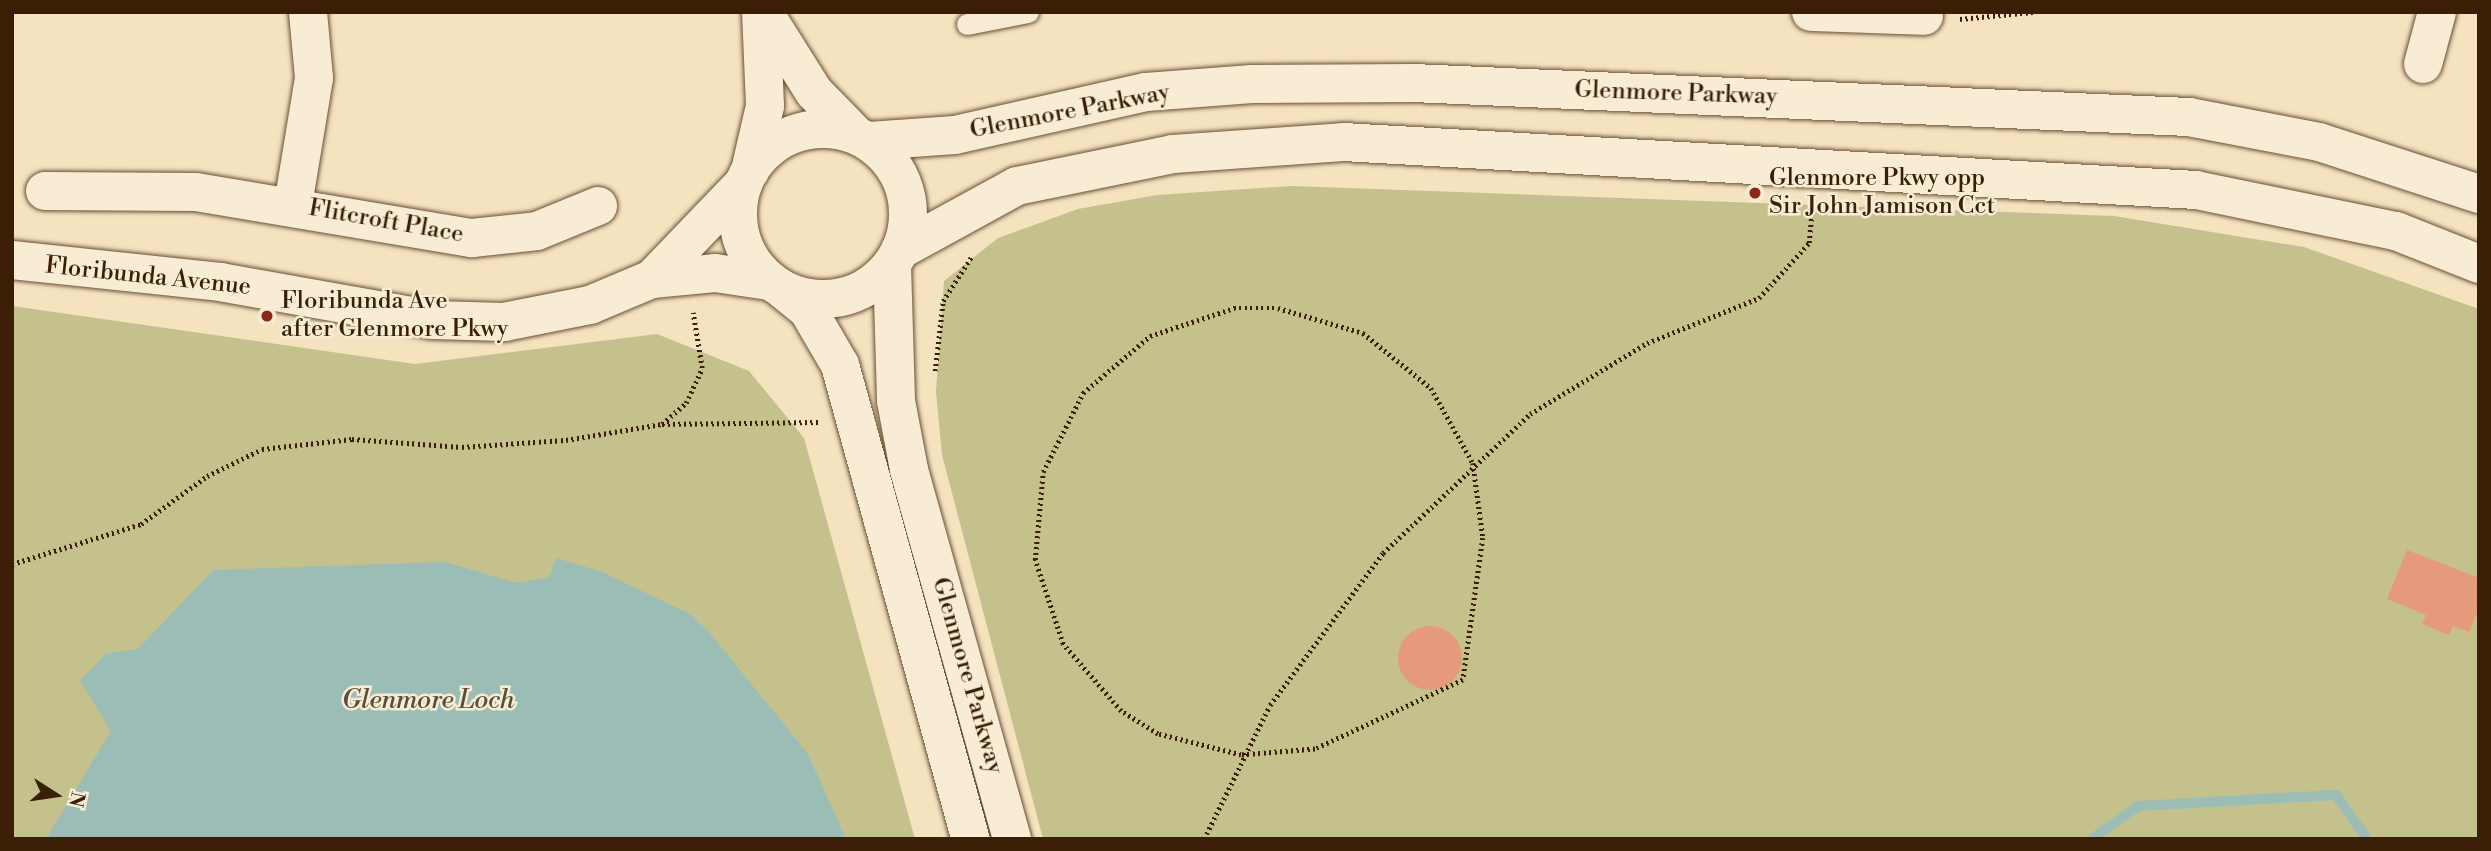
<!DOCTYPE html>
<html>
<head>
<meta charset="utf-8">
<style>
	body { margin:0 }
	#map { position:relative; width:2491px; height:851px; overflow:hidden; background:#f5e2bf; font-family:"Libre Bodoni",serif }
	div>[style] { position:absolute }
	[style*='--x'] { left:calc(var(--x)*1px); top:calc(var(--y)*1px); width:calc(var(--w)*1px); rotate:calc(var(--a)*1deg) }
	.green>* { inset:0; background:#c4c18c }
	.water>* { inset:0; background:#9cbdb5 }
	.stream>* { height:10px; margin:-5px; padding:0 5px; transform-origin:5px; border-radius:5px; background:#9cbdb5 }
	.building>* { inset:0; background:#e59a7c }
	.round { border-radius:50% }
	.path>* { height:4.5px; margin-top:-2.25px; transform-origin:0; background:repeating-linear-gradient(90deg,#3a1f06 0 2px,transparent 0 5.5px) }
	.roads { filter:drop-shadow(0 0 2px #695034) drop-shadow(0 0 2px #695034) }
	.service>* { height:21px; margin:-10.5px; padding:0 10.5px; transform-origin:10.5px; border-radius:10.5px; background:#f8ecd5 }
	.minor>* { height:38px; margin:-19px; padding:0 19px; transform-origin:19px; border-radius:19px; background:#f8ecd5 }
	.tertiary>* { height:38px; margin:-19px; padding:0 19px; transform-origin:19px; border-radius:19px; background:#f8ecd5 }
	.secondary>* { height:38px; margin:-19px; padding:0 19px; transform-origin:19px; border-radius:19px; background:#f8ecd5 }
	.secondary>.ring { margin:-19px; padding:0; box-sizing:content-box; background:none; border:38px solid #f8ecd5; border-radius:50% }
	.dots>* { width:19px; height:19px; translate:-50% -50%; box-sizing:border-box; border:4px solid #f8ecd5; border-radius:50% }
	span { translate:-50% -50%; white-space:nowrap; text-align:center; line-height:1.15; -webkit-text-stroke:5px #f8ecd5; paint-order:stroke }
	.street-label { font-size:24px; color:#3a1f06 }
	.poi-label { font-size:24px; color:#3a1f06 }
	.left { translate:0 -50%; text-align:left }
	.water-label { font-size:26px; color:#574e3b; font-style:italic }
	.frame { position:absolute; inset:0; border:14px solid #3a1f06; pointer-events:none }
	.north { position:absolute; left:21px; top:760px; width:70px; height:70px; -webkit-text-stroke:5px #f8ecd5; paint-order:stroke; rotate:102deg; font-size:19px; font-weight:700; line-height:28px; text-align:center; color:#3a1f06 }
	.north::after { content:''; display:block; margin:auto; width:24px; height:32px; background:#3a1f06; clip-path:polygon(50% 0,100% 100%,50% 72%,0 100%) }
</style>
</head>
<body>
<div id="map">
	<div class="green">
		<i style="clip-path:polygon(1292px 186px,2114px 216px,2304px 247px,2479px 309px,2479px 839px,1043px 839px,942px 455px,936px 392px,944px 281px,998px 238px,1078px 209px,1157px 195px)"></i>
		<i style="clip-path:polygon(12px 306px,415px 364px,657px 334px,749px 371px,804px 438px,915px 839px,12px 839px)"></i>
	</div>
	<div class="water">
		<i style="clip-path:polygon(556px 558px,602px 572px,690px 614px,709px 632px,808px 754px,846px 839px,46px 839px,111px 731px,80px 681px,105px 654px,138px 649px,213px 570px,444px 562px,517px 583px,549px 577px)"></i>
	</div>
	<div class="stream">
		<i style="--x:2092;--y:839;--w:57;--a:-35.7"></i>
		<i style="--x:2138;--y:806;--w:198;--a:-3.2"></i>
		<i style="--x:2336;--y:795;--w:54;--a:54.8"></i>
	</div>
	<div class="building">
		<i style="clip-path:polygon(2407px 550px,2479px 578px,2479px 608px,2469px 632px,2453px 626px,2449px 635px,2422px 624px,2426px 615px,2387px 599px)"></i>
		<i class="round" style="left:1398px;top:626px;width:64px;height:64px"></i>
	</div>
	<div class="path">
		<i style="--x:1960;--y:19;--w:73;--a:-5.5"></i>
		<i style="--x:1234;--y:308;--w:44;--a:0"></i>
		<i style="--x:1278;--y:308;--w:89;--a:16.4"></i>
		<i style="--x:1363;--y:333;--w:87;--a:39"></i>
		<i style="--x:1431;--y:388;--w:86;--a:60.8"></i>
		<i style="--x:1473;--y:463;--w:76;--a:82.4"></i>
		<i style="--x:1483;--y:538;--w:143;--a:98"></i>
		<i style="--x:1463;--y:680;--w:163;--a:155"></i>
		<i style="--x:1315;--y:749;--w:74;--a:175.4"></i>
		<i style="--x:1241;--y:755;--w:86;--a:-165.8"></i>
		<i style="--x:1158;--y:734;--w:44;--a:-148.1"></i>
		<i style="--x:1121;--y:711;--w:89;--a:-130.9"></i>
		<i style="--x:1063;--y:644;--w:89;--a:-108.4"></i>
		<i style="--x:1035;--y:560;--w:88;--a:-84.8"></i>
		<i style="--x:1043;--y:472;--w:89;--a:-63.1"></i>
		<i style="--x:1083;--y:393;--w:88;--a:-40.4"></i>
		<i style="--x:1150;--y:336;--w:89;--a:-18.4"></i>
		<i style="--x:935;--y:371;--w:70;--a:-83.5"></i>
		<i style="--x:943;--y:301;--w:54;--a:-57.2"></i>
		<i style="--x:662;--y:424;--w:157;--a:-0.7"></i>
		<i style="--x:12;--y:564;--w:135;--a:-17.2"></i>
		<i style="--x:141;--y:524;--w:82;--a:-36"></i>
		<i style="--x:207;--y:476;--w:61;--a:-26.1"></i>
		<i style="--x:262;--y:449;--w:91;--a:-6.3"></i>
		<i style="--x:352;--y:439;--w:110;--a:4.2"></i>
		<i style="--x:462;--y:447;--w:104;--a:-3.9"></i>
		<i style="--x:566;--y:440;--w:97;--a:-9.5"></i>
		<i style="--x:662;--y:424;--w:32;--a:-41"></i>
		<i style="--x:686;--y:403;--w:38;--a:-65"></i>
		<i style="--x:702;--y:368;--w:56;--a:-99.3"></i>
		<i style="--x:1204;--y:839;--w:149;--a:-63.8"></i>
		<i style="--x:1270;--y:705;--w:189;--a:-53.4"></i>
		<i style="--x:1383;--y:553;--w:202;--a:-43.4"></i>
		<i style="--x:1530;--y:414;--w:137;--a:-31.3"></i>
		<i style="--x:1647;--y:343;--w:121;--a:-21.9"></i>
		<i style="--x:1759;--y:298;--w:74;--a:-47.7"></i>
		<i style="--x:1809;--y:243;--w:38;--a:-85"></i>
	</div>
	<div class="roads">
		<div class="service">
			<i style="--x:967;--y:24;--w:62;--a:-11.1"></i>
		</div>
		<div class="minor">
			<i style="--x:1811;--y:12;--w:113;--a:2"></i>
			<i style="--x:2423;--y:64;--w:54;--a:-74.9"></i>
			<i style="--x:45;--y:191;--w:151;--a:0.4"></i>
			<i style="--x:196;--y:192;--w:280;--a:9.5"></i>
			<i style="--x:472;--y:238;--w:65;--a:-6.1"></i>
			<i style="--x:537;--y:231;--w:66;--a:-22.3"></i>
			<i style="--x:293;--y:205;--w:129;--a:-80.6"></i>
			<i style="--x:314;--y:78;--w:66;--a:-95.2"></i>
		</div>
		<div class="tertiary">
			<i style="--x:765;--y:14;--w:92;--a:57.9"></i>
			<i style="--x:814;--y:92;--w:59;--a:45.7"></i>
			<i style="--x:750;--y:171;--w:67;--a:-77"></i>
			<i style="--x:765;--y:106;--w:94;--a:-92.4"></i>
			<i style="--x:12;--y:260;--w:209;--a:6"></i>
			<i style="--x:220;--y:282;--w:217;--a:10.1"></i>
			<i style="--x:434;--y:320;--w:70;--a:1.6"></i>
			<i style="--x:504;--y:322;--w:88;--a:-11.2"></i>
			<i style="--x:590;--y:305;--w:67;--a:-22.8"></i>
			<i style="--x:652;--y:279;--w:132;--a:-46.2"></i>
			<i style="--x:652;--y:279;--w:63;--a:-5.4"></i>
			<i style="--x:715;--y:273;--w:56;--a:8.3"></i>
		</div>
		<div class="secondary">
			<i class="ring" style="left:738px;top:129px;width:132px;height:132px"></i>
			<i style="--x:869;--y:141;--w:86;--a:-4"></i>
			<i style="--x:955;--y:135;--w:196;--a:-12.7"></i>
			<i style="--x:1146;--y:92;--w:106;--a:-4.3"></i>
			<i style="--x:1252;--y:84;--w:161;--a:-0.4"></i>
			<i style="--x:1413;--y:83;--w:777;--a:2.51"></i>
			<i style="--x:2189;--y:117;--w:132;--a:10.9"></i>
			<i style="--x:2319;--y:142;--w:168;--a:18"></i>
			<i style="--x:900;--y:250;--w:133;--a:-28.7"></i>
			<i style="--x:1017;--y:186;--w:159;--a:-11.6"></i>
			<i style="--x:1173;--y:154;--w:170;--a:-4"></i>
			<i style="--x:1343;--y:142;--w:854;--a:3.22"></i>
			<i style="--x:2196;--y:190;--w:204;--a:11.6"></i>
			<i style="--x:2396;--y:231;--w:89;--a:21.7"></i>
			<i style="--x:892;--y:265;--w:136;--a:88.3"></i>
			<i style="--x:896;--y:401;--w:70;--a:79.3"></i>
			<i style="--x:909;--y:470;--w:383;--a:74.4"></i>
			<i style="--x:782;--y:289;--w:33;--a:39"></i>
			<i style="--x:808;--y:310;--w:64;--a:59.8"></i>
			<i style="--x:840;--y:365;--w:492;--a:74.6"></i>
		</div>
	</div>
	<div class="dots">
		<i style="left:1755px;top:193px;background:#8f2418"></i>
		<i style="left:267px;top:316px;background:#8f2418"></i>
	</div>
	<div class="street-label">
		<span style="left:1676px;top:94px;rotate:2deg">Glenmore Parkway</span>
		<span style="left:1070px;top:112px;rotate:-11deg">Glenmore Parkway</span>
		<span style="left:386px;top:222px;rotate:10deg">Flitcroft Place</span>
		<span style="left:148px;top:277px;rotate:6deg">Floribunda Avenue</span>
		<span style="left:967px;top:676px;rotate:74deg">Glenmore Parkway</span>
	</div>
	<div class="poi-label">
		<span class="left" style="left:1769px;top:193px">Glenmore Pkwy opp<br>Sir John Jamison Cct</span>
		<span class="left" style="left:281px;top:316px">Floribunda Ave<br>after Glenmore Pkwy</span>
	</div>
	<div class="water-label">
		<span style="left:428px;top:701px">Glenmore Loch</span>
	</div>
	<div class="frame"></div>
	<div class="north">N</div>
</div>
</body>
</html>
